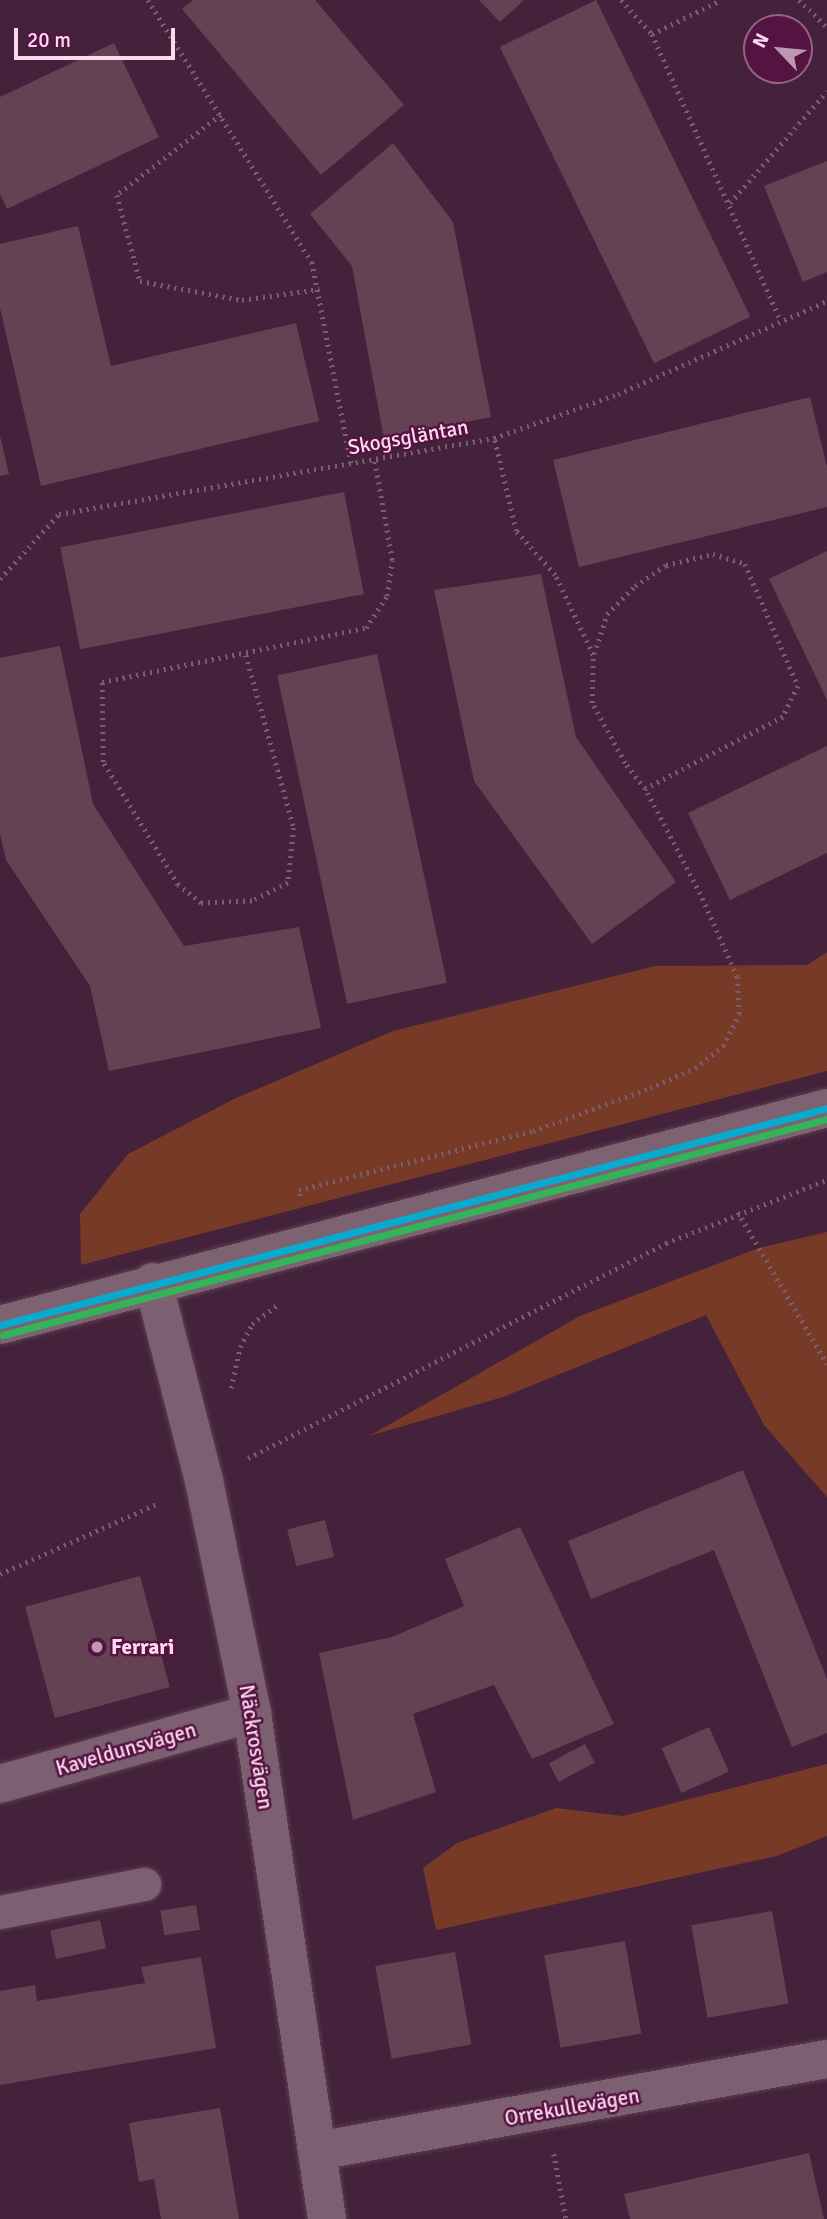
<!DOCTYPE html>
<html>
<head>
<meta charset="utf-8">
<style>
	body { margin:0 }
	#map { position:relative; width:827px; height:2219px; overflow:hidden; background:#45223b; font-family:Signika,sans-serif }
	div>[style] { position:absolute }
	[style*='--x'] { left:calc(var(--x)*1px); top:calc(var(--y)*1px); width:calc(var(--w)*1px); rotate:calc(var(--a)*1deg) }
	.green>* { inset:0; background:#773a27 }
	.building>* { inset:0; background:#644254; transform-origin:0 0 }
	.path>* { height:4.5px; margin-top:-2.25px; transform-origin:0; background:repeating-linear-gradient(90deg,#795e71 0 2px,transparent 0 7px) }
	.roads { filter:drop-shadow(0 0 2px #5b3f51) drop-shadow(0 0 2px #5b3f51) }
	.lane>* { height:33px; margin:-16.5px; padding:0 16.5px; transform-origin:16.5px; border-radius:16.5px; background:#7c6072 }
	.street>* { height:38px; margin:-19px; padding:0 19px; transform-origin:19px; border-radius:19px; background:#7c6072 }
	.secondary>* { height:38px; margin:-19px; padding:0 19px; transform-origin:19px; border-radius:19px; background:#7d6371 }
	.bus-1>* { height:7px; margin:-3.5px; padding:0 3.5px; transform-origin:3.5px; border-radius:3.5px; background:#06acd0 }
	.bus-2>* { height:7px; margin:-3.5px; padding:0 3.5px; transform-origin:3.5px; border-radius:3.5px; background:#33b45b }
	.dots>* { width:19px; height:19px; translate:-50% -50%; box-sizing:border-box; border:4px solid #531441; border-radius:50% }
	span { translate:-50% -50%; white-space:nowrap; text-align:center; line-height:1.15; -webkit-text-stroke:5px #531441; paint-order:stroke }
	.street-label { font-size:21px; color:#ffd7ef }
	.poi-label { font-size:21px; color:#ffd7ef; font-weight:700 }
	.left { translate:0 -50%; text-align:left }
	.north { position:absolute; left:743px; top:14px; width:70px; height:70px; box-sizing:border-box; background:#531441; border:2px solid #986287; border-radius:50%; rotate:296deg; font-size:19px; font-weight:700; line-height:28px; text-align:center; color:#ffd7ef }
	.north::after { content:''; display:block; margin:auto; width:24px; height:32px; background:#be98b0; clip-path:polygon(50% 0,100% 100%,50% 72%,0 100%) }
	.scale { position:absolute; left:14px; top:28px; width:161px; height:32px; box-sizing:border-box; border:4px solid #ffd7ef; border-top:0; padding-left:9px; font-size:21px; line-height:24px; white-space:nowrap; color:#ffd7ef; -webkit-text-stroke:5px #531441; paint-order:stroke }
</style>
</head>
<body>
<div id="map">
	<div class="green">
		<i style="clip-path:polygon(827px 952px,827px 1071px,81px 1265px,80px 1214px,128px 1154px,234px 1099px,393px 1031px,655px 966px,807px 965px)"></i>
		<i style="clip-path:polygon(827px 1232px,827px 1497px,764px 1425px,706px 1315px,503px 1397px,369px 1436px,580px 1316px,759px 1248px)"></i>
		<i style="clip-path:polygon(827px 1764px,827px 1836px,777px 1856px,436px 1930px,423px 1868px,457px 1843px,556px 1808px,623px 1816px)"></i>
	</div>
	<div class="building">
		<i style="clip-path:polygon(193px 0,315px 0,404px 105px,321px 175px,182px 9px)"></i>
		<i style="clip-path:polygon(479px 0,524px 0,500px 22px)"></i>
		<i style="left:596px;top:0;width:352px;height:107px;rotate:64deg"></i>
		<i style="clip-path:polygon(114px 43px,159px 137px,7px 209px,0 194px,0 97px)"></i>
		<i style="clip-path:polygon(393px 143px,453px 222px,491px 417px,384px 439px,352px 266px,310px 214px)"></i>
		<i style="clip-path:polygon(827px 161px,827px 272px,803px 282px,764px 186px)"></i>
		<i style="clip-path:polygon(78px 226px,111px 366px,296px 323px,319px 421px,41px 486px,0 308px,0 244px)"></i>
		<i style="clip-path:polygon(810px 397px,827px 467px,827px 507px,579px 567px,553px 460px)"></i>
		<i style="clip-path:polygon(0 436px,9px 474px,0 476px)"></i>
		<i style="left:344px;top:492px;width:104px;height:289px;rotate:79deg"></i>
		<i style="clip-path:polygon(827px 551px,827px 700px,769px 579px)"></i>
		<i style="clip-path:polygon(541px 574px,576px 737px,676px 882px,592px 944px,474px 781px,434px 590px)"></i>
		<i style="clip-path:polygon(60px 646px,93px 804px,184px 946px,299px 927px,321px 1028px,109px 1071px,90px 986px,6px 860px,0 834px,0 658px)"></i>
		<i style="left:377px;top:654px;width:336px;height:102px;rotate:78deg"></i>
		<i style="clip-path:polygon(827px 746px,827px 853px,730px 900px,688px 813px)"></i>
		<i style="clip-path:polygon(743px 1470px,827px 1679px,827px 1733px,792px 1747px,714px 1550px,591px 1599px,568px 1541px)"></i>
		<i style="left:325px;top:1520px;width:38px;height:39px;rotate:76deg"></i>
		<i style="clip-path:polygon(520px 1527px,614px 1724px,532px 1759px,494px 1685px,413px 1714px,436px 1792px,353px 1820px,319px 1653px,392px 1637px,464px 1606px,445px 1559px)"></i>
		<i style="left:140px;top:1576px;width:115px;height:119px;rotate:75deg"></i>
		<i style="left:709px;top:1727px;width:49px;height:52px;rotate:66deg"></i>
		<i style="left:585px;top:1744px;width:21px;height:41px;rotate:62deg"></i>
		<i style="left:196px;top:1905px;width:25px;height:36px;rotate:81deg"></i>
		<i style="left:772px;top:1911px;width:94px;height:82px;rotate:80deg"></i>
		<i style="left:100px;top:1920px;width:29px;height:51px;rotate:78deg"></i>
		<i style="left:625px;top:1941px;width:94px;height:82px;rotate:80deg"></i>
		<i style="left:455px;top:1952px;width:94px;height:81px;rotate:80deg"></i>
		<i style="clip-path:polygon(201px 1957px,216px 2048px,0 2085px,0 1991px,35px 1985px,37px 2001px,145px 1983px,141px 1967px)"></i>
		<i style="clip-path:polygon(220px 2108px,239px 2219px,161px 2219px,154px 2179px,139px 2182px,129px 2123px)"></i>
		<i style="clip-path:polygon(809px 2153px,824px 2219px,630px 2219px,624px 2194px)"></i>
	</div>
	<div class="path">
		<i style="--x:148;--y:0;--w:309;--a:58"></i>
		<i style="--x:312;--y:262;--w:205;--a:79"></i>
		<i style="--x:621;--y:0;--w:46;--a:47.6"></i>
		<i style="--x:652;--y:34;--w:312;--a:65.8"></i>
		<i style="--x:799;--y:0;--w:39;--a:44"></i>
		<i style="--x:652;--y:34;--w:77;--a:-26.2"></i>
		<i style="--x:221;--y:115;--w:131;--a:142.4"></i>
		<i style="--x:117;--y:195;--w:89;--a:75"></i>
		<i style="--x:140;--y:281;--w:104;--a:10.6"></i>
		<i style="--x:242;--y:300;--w:78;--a:-8.1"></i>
		<i style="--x:730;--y:203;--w:148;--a:-49.1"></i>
		<i style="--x:0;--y:579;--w:88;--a:-47.8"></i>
		<i style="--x:59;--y:514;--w:442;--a:-9.9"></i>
		<i style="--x:494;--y:438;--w:132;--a:-19.5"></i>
		<i style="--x:618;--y:394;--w:229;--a:-24"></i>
		<i style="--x:594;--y:654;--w:42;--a:-72"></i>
		<i style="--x:607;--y:614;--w:40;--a:-45"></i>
		<i style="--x:635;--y:586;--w:37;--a:-34"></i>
		<i style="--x:666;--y:565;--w:48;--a:-13.2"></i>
		<i style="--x:713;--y:554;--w:34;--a:17"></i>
		<i style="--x:745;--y:564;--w:133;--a:66.5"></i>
		<i style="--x:798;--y:686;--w:34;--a:116"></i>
		<i style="--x:783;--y:717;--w:156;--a:152.4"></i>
		<i style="--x:246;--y:655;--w:180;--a:74.5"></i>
		<i style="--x:294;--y:828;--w:55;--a:96.2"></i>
		<i style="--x:288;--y:883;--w:40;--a:153.4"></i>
		<i style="--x:252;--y:901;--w:51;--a:177.8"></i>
		<i style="--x:201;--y:903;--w:29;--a:-142"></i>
		<i style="--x:178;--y:885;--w:144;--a:-121.4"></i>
		<i style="--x:103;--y:762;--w:80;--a:-90.7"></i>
		<i style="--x:102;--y:682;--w:269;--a:-11.6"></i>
		<i style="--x:366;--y:628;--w:38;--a:-57"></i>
		<i style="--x:387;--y:596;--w:36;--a:-82"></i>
		<i style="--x:392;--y:560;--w:104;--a:-100"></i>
		<i style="--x:300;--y:1196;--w:6;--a:-99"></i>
		<i style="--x:299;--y:1190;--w:241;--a:-14.2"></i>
		<i style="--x:533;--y:1131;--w:125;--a:-20.2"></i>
		<i style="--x:650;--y:1088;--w:49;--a:-24"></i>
		<i style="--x:695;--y:1068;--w:36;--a:-38"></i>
		<i style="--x:723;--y:1046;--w:36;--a:-63"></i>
		<i style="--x:739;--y:1014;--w:37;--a:-93"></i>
		<i style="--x:737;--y:977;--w:91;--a:-114"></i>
		<i style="--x:700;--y:894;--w:119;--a:-117.6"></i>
		<i style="--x:645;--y:789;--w:33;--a:-128"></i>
		<i style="--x:625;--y:763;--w:68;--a:-118.8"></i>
		<i style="--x:592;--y:703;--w:48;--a:-88.8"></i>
		<i style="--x:593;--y:655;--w:89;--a:-115.4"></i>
		<i style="--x:555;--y:575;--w:59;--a:-131.6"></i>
		<i style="--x:516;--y:531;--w:96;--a:-103.3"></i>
		<i style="--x:738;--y:1212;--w:176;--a:59.6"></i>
		<i style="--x:231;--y:1388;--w:42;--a:-77.6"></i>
		<i style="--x:240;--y:1347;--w:26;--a:-62"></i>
		<i style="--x:252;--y:1324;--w:35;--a:-37"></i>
		<i style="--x:248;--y:1458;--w:470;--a:-27.2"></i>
		<i style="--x:666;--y:1243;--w:173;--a:-21.4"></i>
		<i style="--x:0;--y:1574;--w:174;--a:-24.1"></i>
		<i style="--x:554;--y:2154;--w:66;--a:79.5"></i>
	</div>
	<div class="roads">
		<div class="lane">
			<i style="--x:0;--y:1912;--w:147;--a:-11"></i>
		</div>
		<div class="street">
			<i style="--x:153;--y:1282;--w:205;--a:75.6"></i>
			<i style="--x:204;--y:1481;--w:237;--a:78.3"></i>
			<i style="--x:252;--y:1713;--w:512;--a:81.57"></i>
			<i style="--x:0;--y:1784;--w:262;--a:-15.7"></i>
			<i style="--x:317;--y:2151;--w:518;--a:-10.23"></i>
		</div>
		<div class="secondary">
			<i style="--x:0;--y:1325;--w:855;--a:-14.7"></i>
		</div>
	</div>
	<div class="bus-1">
		<i style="--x:0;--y:1325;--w:855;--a:-14.7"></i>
	</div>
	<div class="bus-2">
		<i style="--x:3;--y:1335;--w:852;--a:-14.69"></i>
	</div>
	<div class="dots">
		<i style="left:97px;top:1647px;background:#be98b0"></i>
	</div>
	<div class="street-label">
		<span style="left:408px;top:437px;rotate:-10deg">Skogsgläntan</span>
		<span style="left:256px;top:1747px;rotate:81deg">Näckrosvägen</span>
		<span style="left:126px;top:1749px;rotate:-16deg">Kaveldunsvägen</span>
		<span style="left:572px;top:2107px;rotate:-10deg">Orrekullevägen</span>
	</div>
	<div class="poi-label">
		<span class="left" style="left:111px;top:1647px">Ferrari</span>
	</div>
	<div class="north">N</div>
	<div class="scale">20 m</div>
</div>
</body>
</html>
